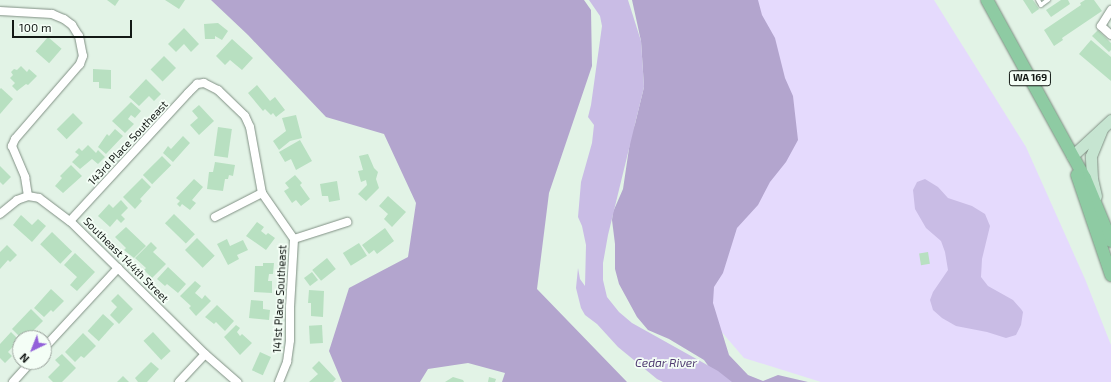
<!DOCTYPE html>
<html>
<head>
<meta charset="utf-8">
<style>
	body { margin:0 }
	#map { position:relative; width:1111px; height:382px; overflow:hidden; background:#e2f3e6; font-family:"Exo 2",sans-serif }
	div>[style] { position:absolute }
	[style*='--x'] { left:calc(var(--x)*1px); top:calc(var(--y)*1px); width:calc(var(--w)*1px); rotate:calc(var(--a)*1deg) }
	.green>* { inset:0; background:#e5dafd }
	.forest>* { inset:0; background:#b3a5ce }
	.water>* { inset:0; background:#c9bce5 }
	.building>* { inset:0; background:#b8e0c1; transform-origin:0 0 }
	.roads { filter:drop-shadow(0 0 1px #809084) drop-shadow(0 0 1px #809084) }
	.service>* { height:4px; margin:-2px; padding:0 2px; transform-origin:2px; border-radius:2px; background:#fff }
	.minor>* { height:8px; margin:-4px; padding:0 4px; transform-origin:4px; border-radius:4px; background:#fff }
	.secondary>* { height:11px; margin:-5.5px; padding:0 5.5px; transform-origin:5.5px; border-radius:5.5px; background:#c6e5d1 }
	.primary>* { height:12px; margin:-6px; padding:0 6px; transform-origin:6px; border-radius:6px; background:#8ecba3 }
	span { translate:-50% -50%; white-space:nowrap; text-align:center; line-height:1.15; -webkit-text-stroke:3.5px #f4fef6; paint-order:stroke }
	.shield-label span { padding:1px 3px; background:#f4fef6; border:1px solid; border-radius:3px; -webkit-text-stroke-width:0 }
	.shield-label { font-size:10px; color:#131915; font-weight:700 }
	.street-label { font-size:11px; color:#131915 }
	.water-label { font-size:12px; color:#523e73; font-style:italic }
	.north { position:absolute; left:12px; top:330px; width:40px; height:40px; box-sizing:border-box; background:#f4fef6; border:1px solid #9aa29c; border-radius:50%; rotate:223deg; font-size:11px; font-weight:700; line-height:16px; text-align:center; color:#131915 }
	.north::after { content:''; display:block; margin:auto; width:14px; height:18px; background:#9260d9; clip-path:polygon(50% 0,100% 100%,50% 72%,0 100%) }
	.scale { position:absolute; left:12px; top:20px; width:120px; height:18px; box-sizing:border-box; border:2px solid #131915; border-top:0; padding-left:5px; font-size:12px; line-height:14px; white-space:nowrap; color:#131915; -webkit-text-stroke:3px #f4fef6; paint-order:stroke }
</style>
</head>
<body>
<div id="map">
	<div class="green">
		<i style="clip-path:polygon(730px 0,934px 0,1026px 147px,1085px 279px,1111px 345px,1111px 382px,821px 382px,744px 358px,714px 323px,689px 269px)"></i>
	</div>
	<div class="forest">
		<i style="clip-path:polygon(211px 0,584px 0,591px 10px,592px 66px,549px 193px,537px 289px,627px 382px,502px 382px,505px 373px,468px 363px,428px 369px,420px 382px,342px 382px,329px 351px,349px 288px,408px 257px,416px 203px,384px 134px,326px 117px,248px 35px)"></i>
		<i style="clip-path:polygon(632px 0,758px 0,762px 15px,775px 38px,785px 78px,793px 96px,798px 140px,786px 162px,770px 182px,758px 205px,737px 228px,723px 273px,714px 287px,713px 303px,729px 355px,748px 375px,763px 381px,778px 375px,808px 382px,720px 382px,704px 360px,669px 339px,648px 330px,637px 317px,619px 284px,615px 269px,615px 244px,612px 220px,613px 212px,623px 189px,631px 135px,635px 124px,644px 87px,641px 41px)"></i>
	</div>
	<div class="water">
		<i style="clip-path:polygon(589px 0,628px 0,641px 41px,644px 87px,608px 235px,603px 263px,603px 280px,607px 297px,619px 312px,632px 323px,718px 371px,732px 382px,663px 382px,657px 379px,618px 347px,597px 324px,585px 315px,581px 308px,576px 288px,578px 268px,580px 279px,585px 286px,586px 245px,582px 226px,578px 217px,581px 182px,592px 143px,594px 125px,588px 117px,591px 105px,602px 26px,600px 16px)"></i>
		<i style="clip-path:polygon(925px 179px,938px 187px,948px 198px,972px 206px,985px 214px,990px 226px,982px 259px,981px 277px,988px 286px,1013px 300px,1021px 309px,1023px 312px,1021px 325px,1016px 335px,1006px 338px,987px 332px,956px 326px,942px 318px,933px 310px,930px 300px,933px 292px,948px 270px,945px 252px,941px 241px,926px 228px,915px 209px,913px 190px,917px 182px)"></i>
	</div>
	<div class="building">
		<i style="clip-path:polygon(107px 0,119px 0,115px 6px)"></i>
		<i style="clip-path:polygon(165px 0,185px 0,179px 9px)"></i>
		<i style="clip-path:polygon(1023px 0,1033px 0,1039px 9px,1032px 14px)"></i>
		<i style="clip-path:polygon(1061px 0,1068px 0,1070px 4px,1051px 17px,1046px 10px)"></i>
		<i style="clip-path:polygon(1085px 0,1094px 0,1102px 11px,1062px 38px,1063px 40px,1054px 46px,1044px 30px,1081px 5px,1080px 3px)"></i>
		<i style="clip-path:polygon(218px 23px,228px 31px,222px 40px,215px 36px,215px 39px,205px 39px,204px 24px)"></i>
		<i style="clip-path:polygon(184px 28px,199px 44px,191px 52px,184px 44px,176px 52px,168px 44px)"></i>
		<i style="clip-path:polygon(1098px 30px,1111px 43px,1111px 50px,1109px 52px,1092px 36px)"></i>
		<i style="left:48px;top:37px;width:18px;height:19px;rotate:41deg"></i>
		<i style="clip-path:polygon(232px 39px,253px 58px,242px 70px,230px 60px,225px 65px,216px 56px)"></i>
		<i style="clip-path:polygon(1091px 40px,1111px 57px,1111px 81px,1079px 54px)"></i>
		<i style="left:164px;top:56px;width:17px;height:19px;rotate:45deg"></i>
		<i style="clip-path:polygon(21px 66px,27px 72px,29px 69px,37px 76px,28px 85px,26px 84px,17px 91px,12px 86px,15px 83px,10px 78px,13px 75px,11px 72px,14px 69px,17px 70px)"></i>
		<i style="clip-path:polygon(93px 69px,111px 70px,111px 89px,99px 88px,99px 82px,93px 82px)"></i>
		<i style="clip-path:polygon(146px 79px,161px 94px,154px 101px,149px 96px,139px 106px,129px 97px)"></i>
		<i style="clip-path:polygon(257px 85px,270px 101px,275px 97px,285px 110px,276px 117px,273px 113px,271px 115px,265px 109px,263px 111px,248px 93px)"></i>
		<i style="clip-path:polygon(1px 88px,13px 99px,0 114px,0 89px)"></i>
		<i style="clip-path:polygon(131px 102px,141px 111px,135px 118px,131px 115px,128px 119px,134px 124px,125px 133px,112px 121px)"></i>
		<i style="clip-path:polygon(199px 105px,214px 121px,199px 135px,190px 125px,198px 118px,192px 111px)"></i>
		<i style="left:73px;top:113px;width:14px;height:23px;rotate:45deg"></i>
		<i style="clip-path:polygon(296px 115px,302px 138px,290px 141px,279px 150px,273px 141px,286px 131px,282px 118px)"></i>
		<i style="left:218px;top:127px;width:14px;height:29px;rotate:8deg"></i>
		<i style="clip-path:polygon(115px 129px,123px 136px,106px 154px,98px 147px,107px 134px,109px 136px)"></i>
		<i style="clip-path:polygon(183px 136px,190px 143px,173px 162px,163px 153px,168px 146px,171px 149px)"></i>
		<i style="clip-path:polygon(300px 140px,312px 161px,296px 170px,291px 159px,285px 162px,279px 152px)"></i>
		<i style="clip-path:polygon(88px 145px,96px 153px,98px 150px,105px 157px,98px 164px,92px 159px,80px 169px,72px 162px,79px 155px,75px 152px,79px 148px,82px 151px)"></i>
		<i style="clip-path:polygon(368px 154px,374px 168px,378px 172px,376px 179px,379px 188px,366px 201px,358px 194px,367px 185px,366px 180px,361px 182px,358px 171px,363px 170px,359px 156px)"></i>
		<i style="left:162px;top:156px;width:13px;height:27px;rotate:45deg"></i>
		<i style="clip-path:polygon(215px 162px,235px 165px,233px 176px,229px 175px,228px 179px,225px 179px,223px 191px,207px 189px,209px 172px,213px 172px)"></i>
		<i style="clip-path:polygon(71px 165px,82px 176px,63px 193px,55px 186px,62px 178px,60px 176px)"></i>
		<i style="clip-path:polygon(0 166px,11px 177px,3px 185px,0 182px)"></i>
		<i style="clip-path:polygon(295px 175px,302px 183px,300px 185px,310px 199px,301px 206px,296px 200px,292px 203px,284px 191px,289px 188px,285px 183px)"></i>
		<i style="clip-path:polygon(142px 178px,151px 187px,140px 199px,142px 201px,135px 209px,123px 197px)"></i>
		<i style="clip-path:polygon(194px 179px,203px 187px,192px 200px,196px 203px,190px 210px,182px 204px,180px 207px,177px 204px,180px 201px,176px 198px)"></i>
		<i style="clip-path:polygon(337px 181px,340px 200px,329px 202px,328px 196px,322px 196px,320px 184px)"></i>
		<i style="clip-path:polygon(388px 196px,406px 212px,392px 227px,384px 219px,388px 214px,379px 206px)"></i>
		<i style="clip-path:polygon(121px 200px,128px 208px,121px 215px,125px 219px,121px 223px,117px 219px,110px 227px,98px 216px,109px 204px,113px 208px)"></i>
		<i style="left:174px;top:214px;width:29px;height:13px;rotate:44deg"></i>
		<i style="clip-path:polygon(21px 215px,32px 225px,38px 219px,46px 226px,32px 242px,13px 225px)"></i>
		<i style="clip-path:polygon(257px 222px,264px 227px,261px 231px,266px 235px,268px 233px,275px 238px,266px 250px,246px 236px)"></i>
		<i style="clip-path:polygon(126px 227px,146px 246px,134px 258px,124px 250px,126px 248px,115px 237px)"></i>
		<i style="clip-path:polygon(385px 228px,394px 241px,377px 254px,374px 250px,369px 254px,362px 245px)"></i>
		<i style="left:52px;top:232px;width:28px;height:17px;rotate:44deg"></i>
		<i style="left:197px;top:238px;width:25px;height:17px;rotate:45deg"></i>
		<i style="clip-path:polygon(227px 239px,230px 246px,243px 240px,248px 250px,237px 255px,239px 259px,228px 265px,217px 244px)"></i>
		<i style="clip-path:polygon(151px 242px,157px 248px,153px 252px,166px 264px,152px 278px,144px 270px,146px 268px,135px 258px)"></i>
		<i style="left:359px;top:243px;width:15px;height:19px;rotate:58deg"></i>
		<i style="clip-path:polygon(7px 245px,17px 255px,10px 262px,8px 260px,0 269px,0 252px)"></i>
		<i style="left:928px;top:252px;width:12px;height:9px;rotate:81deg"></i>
		<i style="clip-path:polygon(75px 253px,95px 272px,77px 291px,70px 285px,77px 277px,64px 265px)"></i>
		<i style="left:327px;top:258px;width:14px;height:19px;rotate:51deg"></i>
		<i style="clip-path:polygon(263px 263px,274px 263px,273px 274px,269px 274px,268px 281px,272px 281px,272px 293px,254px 292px,255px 266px,263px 266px)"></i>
		<i style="clip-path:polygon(168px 267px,186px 284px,178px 293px,167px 284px,165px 286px,157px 279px)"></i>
		<i style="left:312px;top:272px;width:10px;height:10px;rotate:53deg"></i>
		<i style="clip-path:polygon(195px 281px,201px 286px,195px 293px,202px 299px,205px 295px,211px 301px,196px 316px,189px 308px,191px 306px,180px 296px)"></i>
		<i style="clip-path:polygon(51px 289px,64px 301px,53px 312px,51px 310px,44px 317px,34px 308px)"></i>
		<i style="clip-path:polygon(309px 290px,324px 291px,323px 317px,311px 316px,311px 303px,308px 303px)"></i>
		<i style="clip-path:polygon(118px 294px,133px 309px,119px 324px,110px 315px,117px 307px,111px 301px)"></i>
		<i style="clip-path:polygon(251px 300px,263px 301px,263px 309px,270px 310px,269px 320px,249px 318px)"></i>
		<i style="clip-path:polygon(217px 305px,234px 321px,225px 331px,216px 322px,214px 324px,205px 317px)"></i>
		<i style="clip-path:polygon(31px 309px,43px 321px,26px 338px,21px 338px,12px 329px)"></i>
		<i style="left:103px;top:314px;width:15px;height:23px;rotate:42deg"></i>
		<i style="clip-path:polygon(236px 325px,240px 328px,237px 332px,240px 336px,242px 334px,252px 343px,240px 355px,224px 337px)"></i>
		<i style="left:322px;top:325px;width:18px;height:13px;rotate:87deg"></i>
		<i style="clip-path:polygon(11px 332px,19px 340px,8px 352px,12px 356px,5px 363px,0 358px,0 344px)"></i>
		<i style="left:153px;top:332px;width:26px;height:13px;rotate:47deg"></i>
		<i style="clip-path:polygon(83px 333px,96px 346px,84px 358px,81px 356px,75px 362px,65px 352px)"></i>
		<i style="left:260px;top:352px;width:12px;height:20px;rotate:24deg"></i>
		<i style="clip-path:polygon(62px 354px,76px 368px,62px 382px,53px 382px,48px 377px,60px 365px,55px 360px)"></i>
		<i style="clip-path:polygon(319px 361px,336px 379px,333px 382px,309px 382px,318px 374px,312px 368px)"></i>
		<i style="clip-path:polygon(151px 362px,159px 369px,147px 382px,138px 382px,135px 378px)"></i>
		<i style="clip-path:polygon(123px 376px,129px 382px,117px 382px)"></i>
		<i style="clip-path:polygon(453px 377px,463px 380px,464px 382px,445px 382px)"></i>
		<i style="clip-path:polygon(489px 377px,496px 379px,495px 382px,488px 382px)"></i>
	</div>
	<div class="roads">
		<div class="service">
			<i style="--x:1038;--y:0;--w:6;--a:59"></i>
			<i style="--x:1041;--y:5;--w:9;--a:-36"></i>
		</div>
		<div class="minor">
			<i style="--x:1111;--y:10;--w:19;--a:122"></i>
			<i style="--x:1101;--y:26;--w:13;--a:42"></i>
			<i style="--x:0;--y:11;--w:52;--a:3.3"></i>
			<i style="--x:52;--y:14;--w:13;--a:23"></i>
			<i style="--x:64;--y:19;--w:10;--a:37"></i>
			<i style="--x:72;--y:25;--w:13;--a:58"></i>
			<i style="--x:79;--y:36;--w:20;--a:79"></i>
			<i style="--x:83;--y:56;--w:9;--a:111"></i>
			<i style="--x:80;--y:64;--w:99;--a:130.9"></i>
			<i style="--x:15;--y:139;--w:8;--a:113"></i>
			<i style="--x:12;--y:146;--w:34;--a:67"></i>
			<i style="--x:25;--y:177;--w:19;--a:81"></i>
			<i style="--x:28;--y:196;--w:11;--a:10"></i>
			<i style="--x:39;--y:198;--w:39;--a:37"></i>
			<i style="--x:70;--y:221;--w:190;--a:44.6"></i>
			<i style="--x:205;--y:354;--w:43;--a:41.2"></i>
			<i style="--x:0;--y:214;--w:22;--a:-39"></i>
			<i style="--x:17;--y:200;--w:12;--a:-20"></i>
			<i style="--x:215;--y:217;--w:53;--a:-27.1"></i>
			<i style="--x:70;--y:221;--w:174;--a:-47.3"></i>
			<i style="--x:188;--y:93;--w:13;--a:-45"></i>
			<i style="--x:197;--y:84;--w:7;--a:-8"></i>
			<i style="--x:204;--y:83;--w:16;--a:27"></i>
			<i style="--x:218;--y:90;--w:37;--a:44"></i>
			<i style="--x:245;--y:116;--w:12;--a:66"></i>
			<i style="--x:250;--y:127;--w:67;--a:79.7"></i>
			<i style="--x:262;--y:193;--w:56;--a:55.2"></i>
			<i style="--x:294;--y:239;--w:56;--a:-17.8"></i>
			<i style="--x:44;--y:348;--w:109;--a:-47.2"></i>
			<i style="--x:13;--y:382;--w:27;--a:-48"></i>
			<i style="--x:179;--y:382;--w:38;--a:-47"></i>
			<i style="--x:279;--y:382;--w:22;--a:-68"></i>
			<i style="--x:287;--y:362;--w:22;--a:-82"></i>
			<i style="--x:290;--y:340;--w:33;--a:-90"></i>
			<i style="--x:290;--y:307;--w:68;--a:-86.6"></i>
		</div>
		<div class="secondary">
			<i style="--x:1072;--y:156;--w:53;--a:-42.7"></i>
			<i style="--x:1096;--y:196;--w:18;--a:-103"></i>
			<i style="--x:1092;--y:178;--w:22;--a:-93"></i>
			<i style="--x:1091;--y:156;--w:29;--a:-68"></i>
		</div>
		<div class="primary">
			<i style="--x:987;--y:0;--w:203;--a:61.2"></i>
			<i style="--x:1085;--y:178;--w:68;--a:67.6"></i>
			<i style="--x:1077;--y:175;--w:106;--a:71.2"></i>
		</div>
	</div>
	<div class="shield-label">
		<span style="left:1030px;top:78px">WA 169</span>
	</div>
	<div class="street-label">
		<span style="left:128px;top:143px;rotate:-47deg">143rd Place Southeast</span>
		<span style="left:126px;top:260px;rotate:45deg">Southeast 144th Street</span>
		<span style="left:280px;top:299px;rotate:-87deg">141st Place Southeast</span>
	</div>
	<div class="water-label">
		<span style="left:666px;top:363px">Cedar River</span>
	</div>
	<div class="north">N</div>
	<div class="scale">100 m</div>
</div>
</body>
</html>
